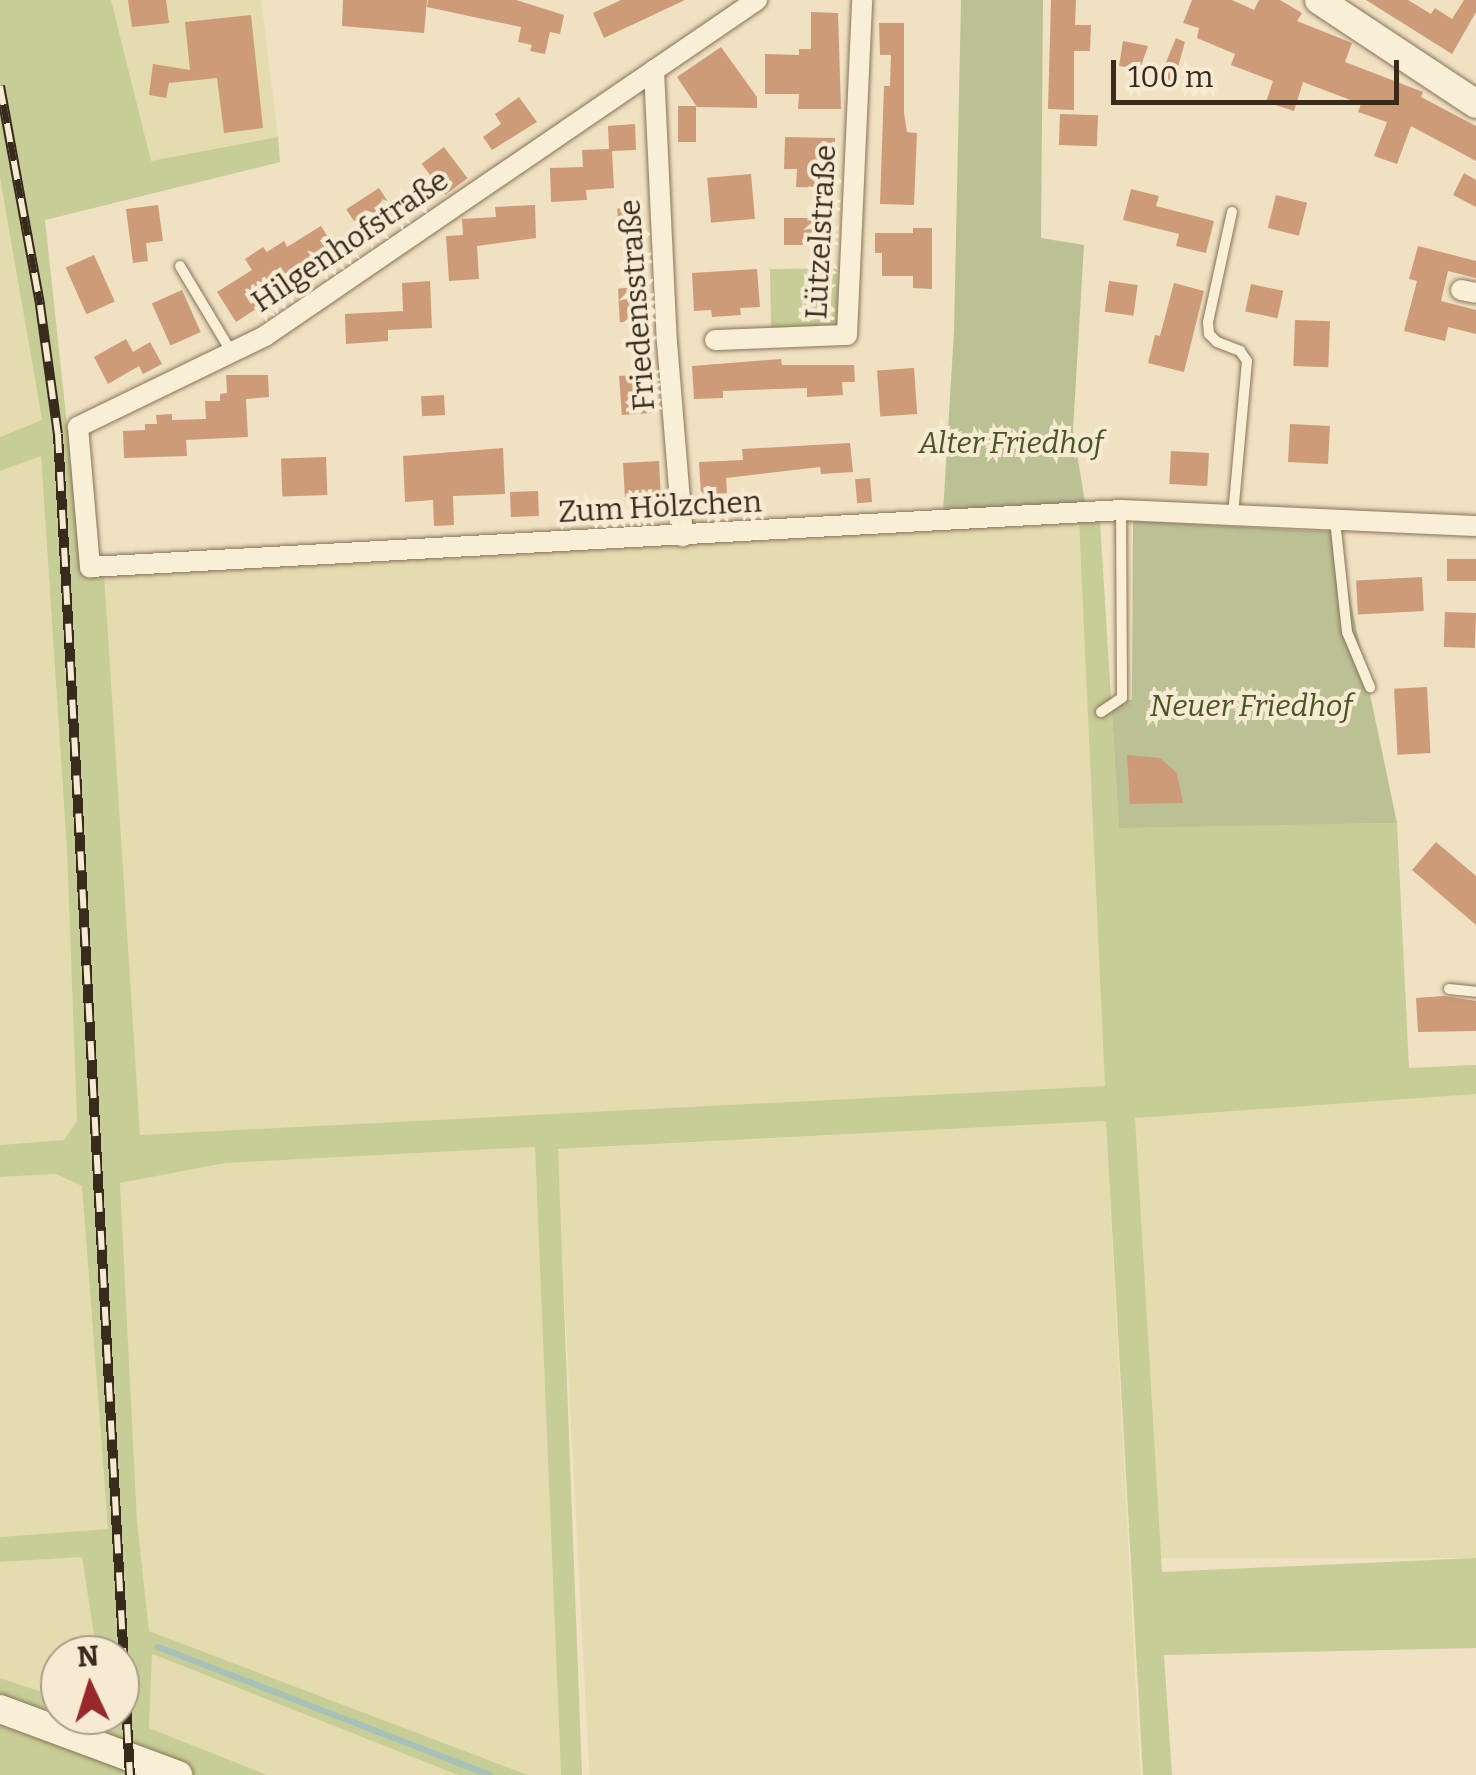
<!DOCTYPE html>
<html>
<head>
<meta charset="utf-8">
<style>
	body { margin:0 }
	#map { position:relative; width:1476px; height:1775px; overflow:hidden; background:#efe1c2; font-family:Bitter,serif }
	div>[style] { position:absolute }
	[style*='--x'] { left:calc(var(--x)*1px); top:calc(var(--y)*1px); width:calc(var(--w)*1px); rotate:calc(var(--a)*1deg) }
	.farmland>* { inset:0; background:#e4dbaf; transform-origin:0 0 }
	.green>* { inset:0; background:#c7cd96; transform-origin:0 0 }
	.cemetery>* { inset:0; background:#bcc195 }
	.stream>* { height:6px; margin:-3px; padding:0 3px; transform-origin:3px; border-radius:3px; background:#a5c1b9 }
	.building>* { inset:0; background:#cd9b78; transform-origin:0 0 }
	.roads { filter:drop-shadow(0 0 2px #897259) drop-shadow(0 0 2px #897259) }
	.lane>* { height:10px; margin:-5px; padding:0 5px; transform-origin:5px; border-radius:5px; background:#f9eed6 }
	.street>* { height:20px; margin:-10px; padding:0 10px; transform-origin:10px; border-radius:10px; background:#f9eed6 }
	.secondary>* { height:28px; margin:-14px; padding:0 14px; transform-origin:14px; border-radius:14px; background:#f9eed6 }
	.rail>* { height:10px; margin-top:-5px; transform-origin:0; background:repeating-linear-gradient(90deg,#f6ebd2 0 19px,#382a1d 0 38px); box-sizing:border-box; border-block:2px solid #382a1d }
	span { translate:-50% -50%; white-space:nowrap; text-align:center; line-height:1.15; -webkit-text-stroke:8px #f6ebd2; paint-order:stroke }
	.street-label { font-size:30px; color:#382a1d }
	.park-label { font-size:30px; color:#495524; font-style:italic }
	.north { position:absolute; left:40px; top:1635px; width:100px; height:100px; box-sizing:border-box; background:#f6ebd2; border:2px solid #aa9e8a; border-radius:50%; rotate:356deg; font-size:28px; font-weight:700; line-height:40px; text-align:center; color:#382a1d }
	.north::after { content:''; display:block; margin:auto; width:35px; height:45px; background:#98282a; clip-path:polygon(50% 0,100% 100%,50% 72%,0 100%) }
	.scale { position:absolute; left:1111px; top:60px; width:288px; height:45px; box-sizing:border-box; border:5px solid #382a1d; border-top:0; padding-left:12px; font-size:30px; line-height:35px; white-space:nowrap; color:#382a1d; -webkit-text-stroke:8px #f6ebd2; paint-order:stroke }
</style>
</head>
<body>
<div id="map">
	<div class="farmland">
		<i style="clip-path:polygon(111px 0,261px 0,278px 137px,151px 161px)"></i>
		<i style="clip-path:polygon(0 178px,42px 421px,0 437px)"></i>
		<i style="clip-path:polygon(41px 455px,67px 850px,77px 1121px,64px 1140px,0 1145px,0 471px)"></i>
		<i style="left:1079px;top:520px;width:567px;height:976px;rotate:87deg"></i>
		<i style="left:1476px;top:1094px;width:464px;height:342px;rotate:90deg"></i>
		<i style="left:1106px;top:1121px;width:655px;height:550px;rotate:87deg"></i>
		<i style="clip-path:polygon(535px 1147px,561px 1775px,528px 1775px,149px 1631px,137px 1521px,120px 1183px,225px 1163px)"></i>
		<i style="clip-path:polygon(56px 1174px,82px 1186px,108px 1529px,0 1537px,0 1177px)"></i>
		<i style="clip-path:polygon(82px 1557px,97px 1655px,60px 1655px,60px 1698px,0 1678px,0 1562px)"></i>
		<i style="clip-path:polygon(151px 1654px,458px 1775px,267px 1775px,149px 1728px)"></i>
	</div>
	<div class="green">
		<i style="clip-path:polygon(0 0,111px 0,151px 161px,278px 137px,280px 162px,45px 220px,83px 574px,104px 573px,140px 1135px,1105px 1086px,1079px 520px,1100px 521px,1119px 827px,1397px 823px,1409px 1068px,1476px 1065px,1476px 1094px,1135px 1118px,1162px 1572px,1476px 1558px,1476px 1648px,1164px 1655px,1172px 1775px,1143px 1775px,1106px 1121px,558px 1149px,582px 1775px,561px 1775px,535px 1147px,225px 1163px,120px 1183px,137px 1521px,149px 1631px,528px 1775px,458px 1775px,152px 1654px,149px 1728px,267px 1775px,0 1775px,0 1678px,60px 1698px,60px 1715px,120px 1715px,120px 1655px,97px 1655px,82px 1557px,0 1562px,0 1537px,108px 1529px,82px 1186px,56px 1174px,0 1177px,0 1145px,64px 1140px,77px 1121px,67px 850px,41px 456px,0 471px,0 437px,42px 420px,0 178px)"></i>
		<i style="left:837px;top:268px;width:59px;height:67px;rotate:89deg"></i>
	</div>
	<div class="cemetery">
		<i style="clip-path:polygon(961px 0,1043px 0,1041px 238px,1084px 245px,1073px 430px,1085px 502px,943px 513px,954px 331px)"></i>
		<i style="clip-path:polygon(1133px 521px,1336px 532px,1397px 823px,1119px 828px,1111px 698px,1132px 700px)"></i>
	</div>
	<div class="stream">
		<i style="--x:158;--y:1647;--w:356;--a:21.1"></i>
	</div>
	<div class="building">
		<i style="clip-path:polygon(128px 0,166px 0,169px 23px,132px 27px)"></i>
		<i style="clip-path:polygon(343px 0,427px 0,424px 33px,342px 26px)"></i>
		<i style="clip-path:polygon(428px 0,516px 0,564px 15px,560px 34px,550px 32px,545px 54px,530px 51px,532px 45px,518px 42px,521px 27px,427px 7px)"></i>
		<i style="clip-path:polygon(621px 0,685px 0,604px 38px,593px 13px)"></i>
		<i style="clip-path:polygon(1051px 0,1076px 0,1075px 25px,1091px 25px,1090px 51px,1074px 51px,1074px 110px,1048px 109px)"></i>
		<i style="clip-path:polygon(1192px 0,1232px 0,1254px 10px,1259px 0,1280px 0,1302px 13px,1297px 21px,1352px 43px,1345px 62px,1423px 92px,1421px 97px,1476px 126px,1476px 161px,1411px 126px,1397px 164px,1374px 156px,1387px 122px,1358px 112px,1361px 104px,1303px 82px,1294px 111px,1266px 102px,1273px 81px,1231px 65px,1235px 54px,1197px 38px,1199px 28px,1183px 23px)"></i>
		<i style="clip-path:polygon(1366px 0,1408px 0,1431px 14px,1435px 8px,1452px 19px,1464px 0,1476px 0,1476px 12px,1452px 54px)"></i>
		<i style="clip-path:polygon(811px 12px,838px 13px,841px 109px,798px 109px,799px 94px,765px 94px,765px 54px,799px 55px,799px 49px,811px 49px)"></i>
		<i style="clip-path:polygon(251px 15px,263px 128px,224px 133px,217px 78px,169px 83px,166px 98px,149px 95px,153px 64px,190px 70px,185px 22px)"></i>
		<i style="clip-path:polygon(879px 23px,904px 23px,904px 113px,907px 132px,917px 133px,914px 205px,880px 204px,884px 86px,890px 86px,891px 55px,880px 55px)"></i>
		<i style="clip-path:polygon(1176px 38px,1185px 42px,1172px 88px,1157px 84px)"></i>
		<i style="clip-path:polygon(1123px 41px,1148px 46px,1140px 69px,1119px 66px)"></i>
		<i style="clip-path:polygon(721px 47px,757px 97px,757px 108px,697px 107px,677px 77px)"></i>
		<i style="clip-path:polygon(519px 97px,537px 122px,492px 150px,483px 137px,501px 124px,495px 114px)"></i>
		<i style="left:678px;top:106px;width:18px;height:36px"></i>
		<i style="left:1060px;top:114px;width:38px;height:31px;rotate:2deg"></i>
		<i style="clip-path:polygon(635px 124px,636px 150px,612px 151px,614px 188px,586px 190px,587px 200px,551px 202px,550px 168px,583px 167px,582px 150px,609px 149px,608px 126px)"></i>
		<i style="clip-path:polygon(785px 137px,835px 138px,834px 188px,796px 187px,797px 169px,784px 169px)"></i>
		<i style="left:444px;top:147px;width:39px;height:28px;rotate:53deg"></i>
		<i style="clip-path:polygon(1464px 173px,1476px 180px,1476px 207px,1453px 195px)"></i>
		<i style="left:751px;top:174px;width:45px;height:44px;rotate:85deg"></i>
		<i style="left:379px;top:188px;width:31px;height:39px;rotate:57deg"></i>
		<i style="clip-path:polygon(1131px 189px,1159px 196px,1156px 206px,1214px 221px,1206px 253px,1176px 246px,1179px 234px,1123px 220px)"></i>
		<i style="left:1276px;top:195px;width:32px;height:34px;rotate:14deg"></i>
		<i style="clip-path:polygon(158px 205px,163px 241px,146px 243px,148px 261px,133px 263px,126px 209px)"></i>
		<i style="clip-path:polygon(535px 205px,536px 238px,477px 246px,479px 279px,449px 281px,446px 236px,463px 235px,462px 219px,496px 217px,495px 207px)"></i>
		<i style="left:637px;top:207px;width:25px;height:20px;rotate:85deg"></i>
		<i style="left:784px;top:218px;width:45px;height:27px"></i>
		<i style="clip-path:polygon(321px 226px,341px 258px,306px 279px,298px 266px,265px 286px,273px 298px,236px 322px,217px 292px,252px 270px,245px 259px,263px 247px,267px 252px,284px 241px,287px 247px)"></i>
		<i style="clip-path:polygon(913px 228px,932px 228px,932px 289px,913px 288px,913px 276px,882px 276px,882px 253px,875px 253px,875px 233px,913px 233px)"></i>
		<i style="clip-path:polygon(1418px 246px,1476px 261px,1476px 278px,1448px 271px,1441px 301px,1476px 310px,1476px 334px,1448px 327px,1445px 341px,1404px 331px,1417px 281px,1409px 279px)"></i>
		<i style="left:94px;top:255px;width:51px;height:31px;rotate:66deg"></i>
		<i style="clip-path:polygon(757px 269px,760px 307px,740px 308px,741px 315px,712px 317px,711px 310px,694px 311px,692px 273px)"></i>
		<i style="clip-path:polygon(430px 281px,432px 328px,388px 330px,388px 341px,346px 344px,345px 314px,403px 311px,402px 283px)"></i>
		<i style="left:1109px;top:281px;width:29px;height:31px;rotate:8deg"></i>
		<i style="clip-path:polygon(1174px 283px,1204px 291px,1184px 372px,1148px 363px,1155px 335px,1160px 336px)"></i>
		<i style="left:1251px;top:284px;width:33px;height:28px;rotate:12deg"></i>
		<i style="left:645px;top:287px;width:34px;height:27px;rotate:87deg"></i>
		<i style="left:182px;top:290px;width:46px;height:33px;rotate:66deg"></i>
		<i style="left:1295px;top:320px;width:35px;height:46px;rotate:2deg"></i>
		<i style="clip-path:polygon(126px 339px,133px 352px,150px 342px,162px 364px,143px 374px,139px 366px,108px 384px,94px 357px)"></i>
		<i style="clip-path:polygon(781px 359px,782px 365px,854px 365px,855px 382px,842px 382px,843px 395px,807px 397px,807px 388px,723px 391px,723px 398px,694px 399px,692px 366px)"></i>
		<i style="left:914px;top:368px;width:46px;height:37px;rotate:86deg"></i>
		<i style="left:649px;top:374px;width:39px;height:30px;rotate:86deg"></i>
		<i style="clip-path:polygon(226px 375px,268px 375px,269px 397px,246px 399px,248px 437px,186px 440px,187px 456px,124px 458px,123px 431px,145px 430px,145px 424px,157px 424px,156px 415px,172px 414px,172px 420px,206px 419px,205px 401px,220px 401px,220px 394px,227px 393px)"></i>
		<i style="left:444px;top:395px;width:20px;height:23px;rotate:87deg"></i>
		<i style="left:1290px;top:424px;width:40px;height:38px;rotate:3deg"></i>
		<i style="clip-path:polygon(850px 443px,853px 472px,821px 474px,820px 467px,726px 478px,727px 493px,701px 495px,699px 462px,743px 460px,742px 449px)"></i>
		<i style="clip-path:polygon(503px 448px,505px 494px,453px 496px,454px 525px,434px 526px,433px 500px,405px 502px,403px 456px)"></i>
		<i style="left:1171px;top:451px;width:38px;height:33px;rotate:3deg"></i>
		<i style="left:326px;top:457px;width:38px;height:45px;rotate:88deg"></i>
		<i style="left:659px;top:461px;width:34px;height:36px;rotate:87deg"></i>
		<i style="left:870px;top:478px;width:24px;height:15px;rotate:85deg"></i>
		<i style="left:538px;top:491px;width:25px;height:28px;rotate:88deg"></i>
		<i style="left:1447px;top:559px;width:29px;height:22px"></i>
		<i style="left:1422px;top:577px;width:34px;height:66px;rotate:87deg"></i>
		<i style="left:1445px;top:612px;width:31px;height:35px;rotate:2deg"></i>
		<i style="left:1427px;top:687px;width:66px;height:33px;rotate:87deg"></i>
		<i style="clip-path:polygon(1127px 755px,1160px 758px,1177px 773px,1183px 803px,1130px 804px)"></i>
		<i style="clip-path:polygon(1436px 842px,1476px 876px,1476px 925px,1412px 870px)"></i>
		<i style="clip-path:polygon(1444px 996px,1476px 1001px,1476px 1031px,1418px 1032px,1416px 998px)"></i>
	</div>
	<div class="roads">
		<div class="lane">
			<i style="--x:1232;--y:212;--w:113;--a:102.3"></i>
			<i style="--x:1208;--y:322;--w:12;--a:85"></i>
			<i style="--x:1209;--y:334;--w:11;--a:45"></i>
			<i style="--x:1217;--y:342;--w:25;--a:21"></i>
			<i style="--x:1240;--y:351;--w:12;--a:55"></i>
			<i style="--x:1247;--y:361;--w:154;--a:95.2"></i>
			<i style="--x:180;--y:266;--w:101;--a:59.1"></i>
			<i style="--x:1335;--y:520;--w:113;--a:83.9"></i>
			<i style="--x:1347;--y:632;--w:60;--a:67.3"></i>
			<i style="--x:1101;--y:712;--w:25;--a:-34"></i>
			<i style="--x:1122;--y:698;--w:188;--a:-90.3"></i>
			<i style="--x:1449;--y:989;--w:27;--a:6"></i>
		</div>
		<div class="street">
			<i style="--x:757;--y:0;--w:596;--a:145.67"></i>
			<i style="--x:265;--y:336;--w:208;--a:154.1"></i>
			<i style="--x:78;--y:427;--w:141;--a:85.1"></i>
			<i style="--x:90;--y:567;--w:1033;--a:-3.16"></i>
			<i style="--x:1121;--y:510;--w:355;--a:2.6"></i>
			<i style="--x:654;--y:70;--w:272;--a:87.3"></i>
			<i style="--x:667;--y:342;--w:195;--a:85.3"></i>
			<i style="--x:1461;--y:290;--w:15;--a:11"></i>
			<i style="--x:715;--y:340;--w:132;--a:-2.2"></i>
			<i style="--x:847;--y:335;--w:335;--a:-87.4"></i>
		</div>
		<div class="secondary">
			<i style="--x:1319;--y:0;--w:188;--a:33.5"></i>
			<i style="--x:0;--y:1709;--w:190;--a:20.3"></i>
		</div>
	</div>
	<div class="rail">
		<i style="--x:0;--y:86;--w:223;--a:79.6"></i>
		<i style="--x:40;--y:305;--w:130;--a:82.1"></i>
		<i style="--x:58;--y:434;--w:1343;--a:86.93"></i>
	</div>
	<div class="street-label">
		<span style="left:821px;top:232px;rotate:-87deg">Lützelstraße</span>
		<span style="left:350px;top:241px;rotate:-34deg">Hilgenhofstraße</span>
		<span style="left:637px;top:305px;rotate:-94deg">Friedensstraße</span>
		<span style="left:660px;top:507px;rotate:-3deg">Zum Hölzchen</span>
	</div>
	<div class="park-label">
		<span style="left:1011px;top:443px">Alter Friedhof</span>
		<span style="left:1251px;top:706px">Neuer Friedhof</span>
	</div>
	<div class="north">N</div>
	<div class="scale">100 m</div>
</div>
</body>
</html>
